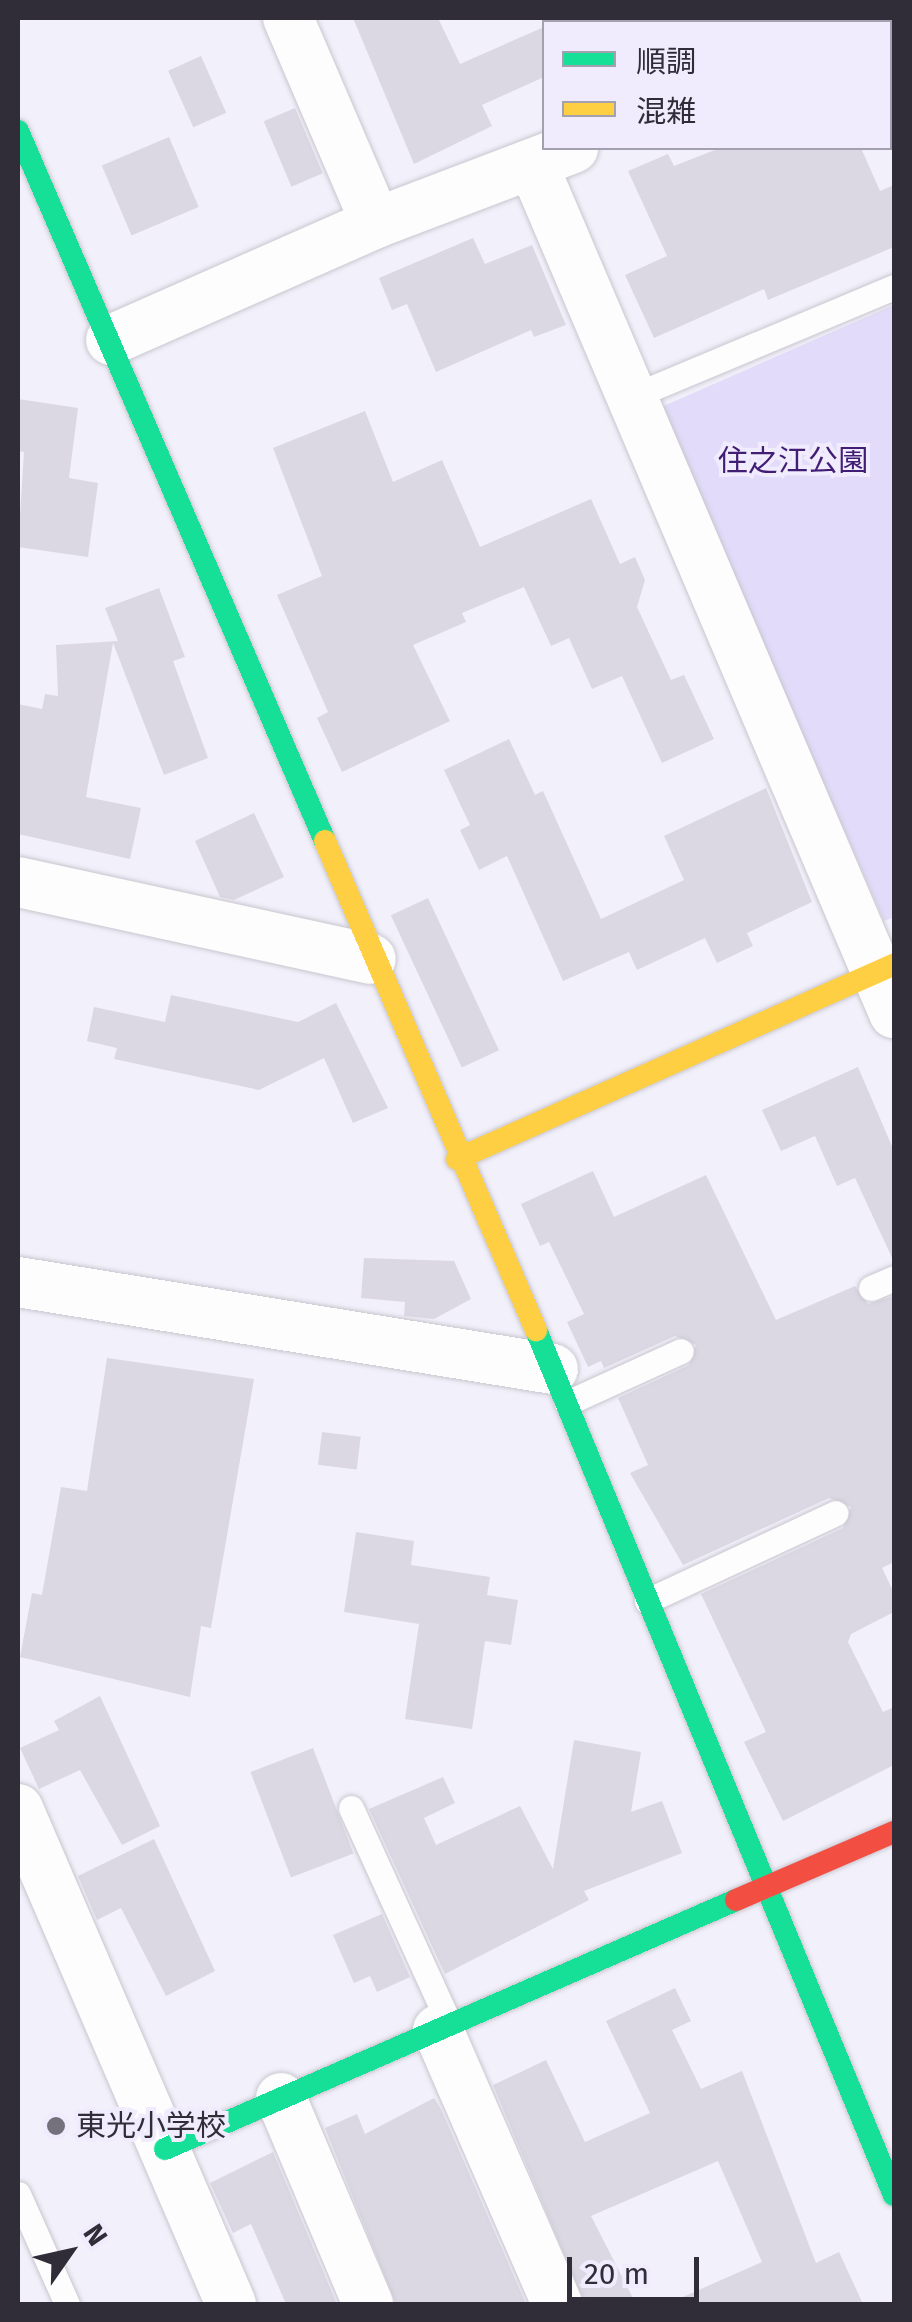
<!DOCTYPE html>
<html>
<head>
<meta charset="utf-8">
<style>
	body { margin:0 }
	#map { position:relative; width:912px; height:2322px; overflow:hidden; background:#f2f0fa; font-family:"Fira Sans","Noto Sans JP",sans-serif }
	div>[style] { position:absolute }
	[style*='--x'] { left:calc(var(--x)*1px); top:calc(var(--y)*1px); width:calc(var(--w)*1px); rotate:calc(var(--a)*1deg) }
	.green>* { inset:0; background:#e2dbf9 }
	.building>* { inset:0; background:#dbd8e3; transform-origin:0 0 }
	.roads { filter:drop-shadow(0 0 2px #c8c6cf) drop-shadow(0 0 2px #c8c6cf) }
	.lane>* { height:25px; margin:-12.5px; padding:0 12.5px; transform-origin:12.5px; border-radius:12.5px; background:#fdfdfe }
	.street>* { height:50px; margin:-25px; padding:0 25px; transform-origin:25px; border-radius:25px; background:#fdfdfe }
	.fast>* { height:22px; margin:-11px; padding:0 11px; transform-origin:11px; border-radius:11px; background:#16e098 }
	.slow>* { height:22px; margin:-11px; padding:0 11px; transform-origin:11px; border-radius:11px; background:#ffcf43 }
	.jam>* { height:22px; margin:-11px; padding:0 11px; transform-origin:11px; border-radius:11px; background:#f24e42 }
	.dots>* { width:28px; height:28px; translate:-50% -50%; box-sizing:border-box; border:5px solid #f0ecfe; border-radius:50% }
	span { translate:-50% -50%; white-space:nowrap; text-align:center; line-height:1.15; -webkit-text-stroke:8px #f0ecfe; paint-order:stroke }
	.park-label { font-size:30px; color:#411e74 }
	.poi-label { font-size:30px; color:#302d38 }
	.left { translate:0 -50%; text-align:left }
	.frame { position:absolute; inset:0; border:20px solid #302d38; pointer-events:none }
	.legend { position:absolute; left:542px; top:20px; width:350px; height:130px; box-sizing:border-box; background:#f0ecfe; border:2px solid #a3a0af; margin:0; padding:12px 18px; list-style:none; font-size:30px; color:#302d38 }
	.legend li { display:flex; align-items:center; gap:20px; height:50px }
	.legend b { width:50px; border:2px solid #a3a0af }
	.north { position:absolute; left:20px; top:2202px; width:100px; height:100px; -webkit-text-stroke:8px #f0ecfe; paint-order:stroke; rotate:56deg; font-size:28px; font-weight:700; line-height:40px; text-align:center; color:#302d38 }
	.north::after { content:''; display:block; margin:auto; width:35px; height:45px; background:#302d38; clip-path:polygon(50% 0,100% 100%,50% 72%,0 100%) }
	.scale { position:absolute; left:567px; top:2257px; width:132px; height:45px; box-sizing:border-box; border:5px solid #302d38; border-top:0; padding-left:12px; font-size:30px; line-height:35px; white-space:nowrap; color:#302d38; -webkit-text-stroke:8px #f0ecfe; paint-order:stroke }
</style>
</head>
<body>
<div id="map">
	<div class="green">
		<i style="clip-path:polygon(894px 305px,894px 917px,884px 921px,659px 408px)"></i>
	</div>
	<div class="building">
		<i style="clip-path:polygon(353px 18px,438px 18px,460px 64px,544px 27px,544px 77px,482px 105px,492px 126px,414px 164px)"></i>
		<i style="left:201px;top:56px;width:62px;height:36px;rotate:66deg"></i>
		<i style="left:295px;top:108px;width:71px;height:34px;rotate:67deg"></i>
		<i style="left:169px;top:137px;width:76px;height:73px;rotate:67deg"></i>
		<i style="clip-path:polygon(720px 148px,861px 148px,880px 191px,894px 185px,894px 247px,768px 300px,764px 289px,654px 338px,625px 275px,667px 256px,628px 171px,668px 154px,674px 166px)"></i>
		<i style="clip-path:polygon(473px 238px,485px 264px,532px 245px,566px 325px,534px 337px,531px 330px,436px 372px,407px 304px,392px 310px,379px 278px)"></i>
		<i style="clip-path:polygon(18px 399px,78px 408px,69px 478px,98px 483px,88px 557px,18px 547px,24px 452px,18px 451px)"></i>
		<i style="clip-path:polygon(365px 411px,393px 482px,442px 460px,480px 547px,591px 499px,620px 564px,635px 557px,645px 580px,637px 607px,671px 680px,684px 675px,714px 739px,662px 763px,622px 676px,592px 689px,569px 638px,551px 646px,524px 587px,462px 613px,466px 622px,413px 645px,450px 721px,342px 772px,317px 718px,328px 712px,277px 595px,322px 576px,273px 448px)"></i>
		<i style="clip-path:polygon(159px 588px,185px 657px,173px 661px,208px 758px,164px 775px,113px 643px,86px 797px,141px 808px,130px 859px,18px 834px,18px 704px,42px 709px,45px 694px,58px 696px,56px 645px,118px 641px,105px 608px)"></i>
		<i style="clip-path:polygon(509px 739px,535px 795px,543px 791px,601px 919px,684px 880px,664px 836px,766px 788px,812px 902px,747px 933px,753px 946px,717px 963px,705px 938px,637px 970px,629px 952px,563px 981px,507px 856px,479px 870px,460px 830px,470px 825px,444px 770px)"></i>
		<i style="clip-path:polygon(254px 813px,284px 877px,234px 900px,220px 897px,195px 841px)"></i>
		<i style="left:428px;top:898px;width:168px;height:41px;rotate:65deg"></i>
		<i style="clip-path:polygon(171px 995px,298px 1022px,336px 1003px,388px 1108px,353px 1123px,324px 1058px,259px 1090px,114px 1059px,117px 1048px,87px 1041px,94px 1007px,165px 1022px)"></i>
		<i style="clip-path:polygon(858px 1067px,894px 1151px,894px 1262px,855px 1178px,837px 1186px,815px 1136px,781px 1151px,762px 1110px)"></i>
		<i style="clip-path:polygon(593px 1171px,614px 1217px,706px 1175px,776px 1320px,855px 1286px,868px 1304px,894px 1296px,894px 1562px,882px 1568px,894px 1593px,894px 1612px,851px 1634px,848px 1642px,883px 1712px,894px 1707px,894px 1765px,783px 1821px,744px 1742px,766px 1732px,701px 1594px,843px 1528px,851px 1507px,829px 1498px,683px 1565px,630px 1473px,648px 1465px,618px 1398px,689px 1365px,696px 1345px,675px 1336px,604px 1368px,601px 1361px,588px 1367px,567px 1322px,584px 1314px,549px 1242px,540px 1246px,521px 1204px)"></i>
		<i style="clip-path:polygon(364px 1258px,454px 1261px,471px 1299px,434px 1319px,404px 1316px,405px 1302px,361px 1298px)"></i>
		<i style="clip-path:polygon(107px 1358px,254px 1379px,211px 1628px,201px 1626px,190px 1697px,20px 1657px,32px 1593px,42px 1595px,61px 1487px,87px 1491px)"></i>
		<i style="left:322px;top:1432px;width:39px;height:33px;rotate:7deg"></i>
		<i style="clip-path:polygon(356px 1532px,414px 1541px,411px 1565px,490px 1577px,487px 1595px,518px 1600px,511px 1645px,485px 1641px,472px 1729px,405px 1719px,419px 1624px,344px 1612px)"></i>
		<i style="clip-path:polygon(100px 1696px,160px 1826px,122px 1845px,80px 1770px,39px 1789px,20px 1748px,59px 1730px,54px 1721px)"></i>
		<i style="clip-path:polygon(574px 1740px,641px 1752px,631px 1812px,662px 1801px,682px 1853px,584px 1891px,589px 1900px,445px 1974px,369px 1809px,443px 1777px,455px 1803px,424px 1818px,436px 1845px,520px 1806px,553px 1869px)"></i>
		<i style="left:313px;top:1748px;width:113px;height:67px;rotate:69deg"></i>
		<i style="clip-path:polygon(154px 1839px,215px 1971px,166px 1996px,121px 1908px,97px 1920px,78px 1876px)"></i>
		<i style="clip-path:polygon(382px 1914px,410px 1977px,377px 1992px,370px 1976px,354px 1983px,333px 1935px)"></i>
		<i style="clip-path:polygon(675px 1988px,691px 2021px,672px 2030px,701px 2089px,742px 2071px,816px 2263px,839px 2252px,863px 2304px,667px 2304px,762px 2262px,718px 2161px,591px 2216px,636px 2304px,585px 2304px,493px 2085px,546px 2060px,585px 2142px,650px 2113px,606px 2021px)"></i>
		<i style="clip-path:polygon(434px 2098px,441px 2109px,526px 2304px,396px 2304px,325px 2128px,357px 2114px,365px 2134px)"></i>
		<i style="clip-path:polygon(273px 2152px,336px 2302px,331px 2304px,286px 2304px,251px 2224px,233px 2233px,210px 2183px)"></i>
	</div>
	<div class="roads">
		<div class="lane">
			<i style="--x:631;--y:397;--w:285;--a:-22.7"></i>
			<i style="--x:871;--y:1288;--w:25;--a:-23"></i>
			<i style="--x:567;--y:1403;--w:125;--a:-24.5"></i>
			<i style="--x:647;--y:1601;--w:208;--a:-25"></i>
			<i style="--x:351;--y:1808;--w:239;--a:65.5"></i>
			<i style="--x:18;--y:2194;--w:120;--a:66"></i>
		</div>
		<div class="street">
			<i style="--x:288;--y:18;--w:223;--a:66.8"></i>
			<i style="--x:627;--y:18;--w:4;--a:63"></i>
			<i style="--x:857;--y:22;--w:13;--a:-18"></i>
			<i style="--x:533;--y:165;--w:922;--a:66.94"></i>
			<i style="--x:111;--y:340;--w:290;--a:-23.8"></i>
			<i style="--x:376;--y:223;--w:211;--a:-20.8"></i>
			<i style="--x:18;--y:882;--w:361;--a:12.3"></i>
			<i style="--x:18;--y:1282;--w:542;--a:9.24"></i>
			<i style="--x:18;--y:1809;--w:539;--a:66.72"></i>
			<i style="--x:438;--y:2030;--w:299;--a:66.5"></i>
			<i style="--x:281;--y:2098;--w:224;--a:67.1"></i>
		</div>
		<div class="fast">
			<i style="--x:18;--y:131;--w:774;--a:66.62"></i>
			<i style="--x:536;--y:1330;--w:936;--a:67.52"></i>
			<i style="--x:165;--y:2149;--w:623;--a:-23.56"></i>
		</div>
		<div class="slow">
			<i style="--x:325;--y:841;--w:533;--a:66.66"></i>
			<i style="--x:457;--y:1159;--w:479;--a:-24"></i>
		</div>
		<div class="jam">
			<i style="--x:736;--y:1900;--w:172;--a:-23.3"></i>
		</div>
	</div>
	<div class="dots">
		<i style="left:56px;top:2126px;background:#74717c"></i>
	</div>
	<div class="park-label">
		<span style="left:793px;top:461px">住之江公園</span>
	</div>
	<div class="poi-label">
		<span class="left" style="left:76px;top:2126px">東光小学校</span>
	</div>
	<div class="frame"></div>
	<ul class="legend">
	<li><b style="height:12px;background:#16e098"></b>順調</li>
	<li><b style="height:12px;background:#ffcf43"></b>混雑</li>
	</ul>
	<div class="north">N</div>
	<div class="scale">20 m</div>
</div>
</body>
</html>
